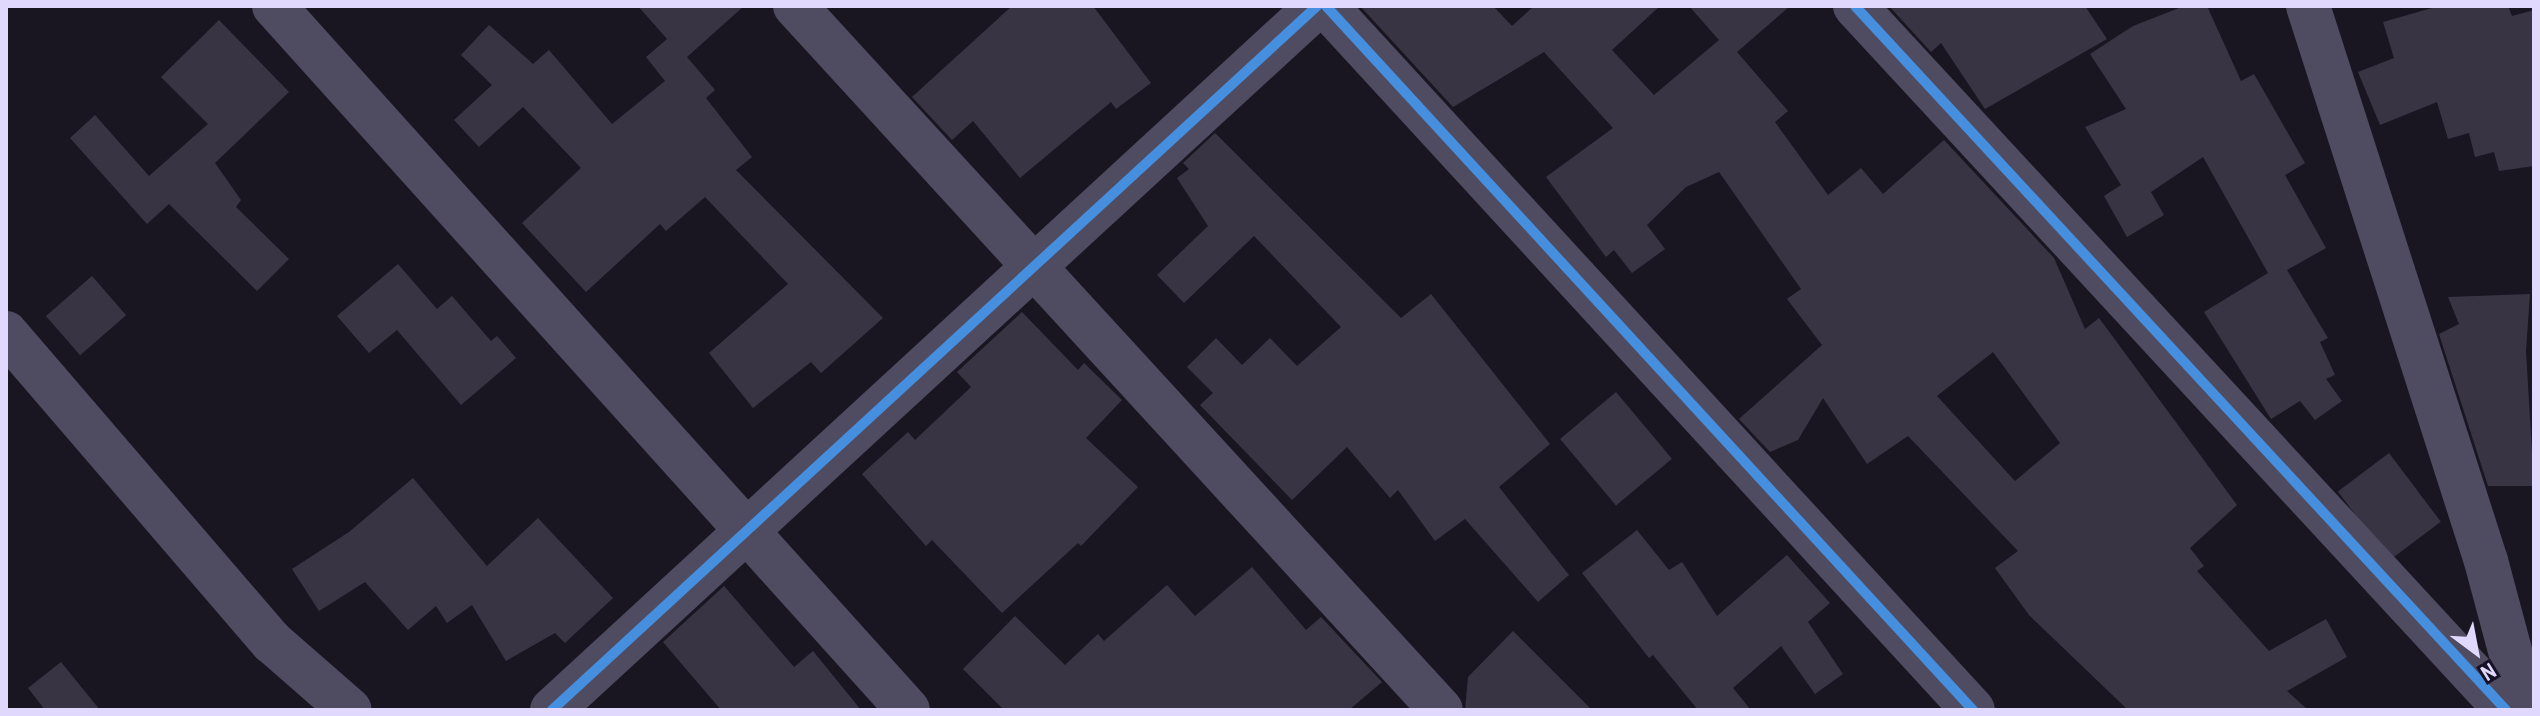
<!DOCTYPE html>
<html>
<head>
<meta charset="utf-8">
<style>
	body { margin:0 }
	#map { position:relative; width:2540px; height:716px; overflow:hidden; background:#191622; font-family:"Archivo Narrow",sans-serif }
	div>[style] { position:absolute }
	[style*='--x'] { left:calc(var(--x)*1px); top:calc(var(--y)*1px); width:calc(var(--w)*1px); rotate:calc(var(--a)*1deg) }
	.building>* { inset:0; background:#393444; transform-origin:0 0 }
	.minor>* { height:44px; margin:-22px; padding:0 22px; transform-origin:22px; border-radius:22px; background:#4f4c62 }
	.cycleway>* { height:10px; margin:-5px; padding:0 5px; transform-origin:5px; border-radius:5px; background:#468fdf }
	span { translate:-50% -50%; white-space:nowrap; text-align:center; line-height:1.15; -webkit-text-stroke:6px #171127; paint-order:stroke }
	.frame { position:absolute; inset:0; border:8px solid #e1d9fd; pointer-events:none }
	.north { position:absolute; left:2436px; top:612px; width:80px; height:80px; -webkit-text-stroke:6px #171127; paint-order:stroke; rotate:148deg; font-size:22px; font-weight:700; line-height:32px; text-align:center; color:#e1d9fd }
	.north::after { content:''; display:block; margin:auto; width:28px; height:36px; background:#e1d9fd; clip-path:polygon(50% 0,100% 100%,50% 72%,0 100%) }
</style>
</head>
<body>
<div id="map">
	<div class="building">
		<i style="clip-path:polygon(638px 6px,744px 6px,687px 57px,715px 90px,706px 98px,752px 157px,736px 170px,883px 318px,821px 373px,811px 362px,753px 408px,709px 353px,788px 284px,705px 197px,666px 231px,660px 224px,586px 292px,522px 223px,581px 168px,523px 107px,479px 147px,454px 120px,492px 85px,461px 55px,489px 25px,533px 64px,549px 50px,612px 124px,665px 81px,646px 57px,667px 39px)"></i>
		<i style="clip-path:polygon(1012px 6px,1093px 6px,1151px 83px,1116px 109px,1111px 102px,1020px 178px,973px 121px,952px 140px,912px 97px)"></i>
		<i style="clip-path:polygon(evenodd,1360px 6px,1493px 6px,1512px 26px,1534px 6px,1660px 6px,1612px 50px,1654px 95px,1719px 40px,1689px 6px,1790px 6px,1737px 52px,1788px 111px,1775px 122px,1828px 195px,1861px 168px,1883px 194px,1944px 140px,2054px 258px,2085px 329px,2099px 318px,2237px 505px,2190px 548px,2204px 566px,2197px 571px,2269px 651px,2326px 619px,2347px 657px,2287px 691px,2308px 710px,2128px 710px,2029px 615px,1995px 568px,2018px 551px,1908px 436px,1867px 464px,1823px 398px,1798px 440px,1770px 452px,1739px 419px,1822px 345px,1787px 299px,1801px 289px,1719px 172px,1686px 187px,1647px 225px,1665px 249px,1632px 273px,1614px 250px,1606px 257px,1546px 177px,1613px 128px,1544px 52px,1453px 107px,1360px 6px,1993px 352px,2060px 443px,2015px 481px,1937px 396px,1993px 352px)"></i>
		<i style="clip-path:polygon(1889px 6px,2085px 6px,2107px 39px,1985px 109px,1941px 43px,1931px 52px)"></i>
		<i style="clip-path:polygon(2184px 6px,2207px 6px,2241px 81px,2254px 74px,2305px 163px,2285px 175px,2326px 248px,2287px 270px,2328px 338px,2320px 342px,2335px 375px,2326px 379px,2342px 401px,2315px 420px,2300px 401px,2271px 419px,2204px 312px,2268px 273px,2203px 157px,2151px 192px,2164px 215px,2127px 237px,2104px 196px,2121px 185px,2085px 127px,2126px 109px,2090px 54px,2133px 26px)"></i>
		<i style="clip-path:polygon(2439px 6px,2508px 6px,2512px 16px,2534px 10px,2534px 166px,2499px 171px,2494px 152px,2475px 157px,2469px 133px,2448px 139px,2437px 102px,2380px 125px,2358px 72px,2394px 58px,2383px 22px)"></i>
		<i style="clip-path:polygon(219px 20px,289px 92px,215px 163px,241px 200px,236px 207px,289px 259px,257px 291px,169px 204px,147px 224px,70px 138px,95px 115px,149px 176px,208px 124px,161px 77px)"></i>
		<i style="clip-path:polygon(1215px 133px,1401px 318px,1431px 294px,1550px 444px,1499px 487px,1569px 575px,1538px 602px,1465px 519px,1435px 541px,1398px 490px,1390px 498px,1347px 447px,1292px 500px,1200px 405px,1213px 393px,1187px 367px,1216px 338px,1242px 365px,1270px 338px,1297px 366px,1341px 327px,1254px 236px,1184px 303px,1157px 275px,1208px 226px,1177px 178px,1189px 169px,1183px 163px)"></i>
		<i style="clip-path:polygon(398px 264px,437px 309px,452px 296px,491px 341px,497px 336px,516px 358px,461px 405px,397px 330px,369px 353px,337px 316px)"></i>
		<i style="left:92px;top:276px;width:52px;height:61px;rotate:49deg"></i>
		<i style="clip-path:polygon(2530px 294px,2526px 351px,2534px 486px,2488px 486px,2439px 334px,2459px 324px,2448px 297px)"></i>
		<i style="clip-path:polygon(1022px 312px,1078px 370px,1084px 363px,1122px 400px,1086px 438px,1138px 487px,1081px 546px,1078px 543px,1002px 613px,932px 540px,926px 546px,862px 474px,908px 432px,915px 440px,971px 387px,957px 372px)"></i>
		<i style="left:1616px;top:392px;width:87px;height:73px;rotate:50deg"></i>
		<i style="left:2389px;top:453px;width:86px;height:64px;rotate:53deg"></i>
		<i style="clip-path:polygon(413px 478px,487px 566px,538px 518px,613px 598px,565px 643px,555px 633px,506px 661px,472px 605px,447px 623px,436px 606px,408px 630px,365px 582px,319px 611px,292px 569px,349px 532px)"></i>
		<i style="clip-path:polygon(1637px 530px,1669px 570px,1682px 562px,1717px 616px,1787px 555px,1830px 603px,1808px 622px,1843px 674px,1815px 694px,1781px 646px,1733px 688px,1751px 710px,1698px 710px,1653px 655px,1649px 658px,1582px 573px)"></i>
		<i style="clip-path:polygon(1252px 567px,1306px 630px,1321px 617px,1382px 682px,1349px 710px,1004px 710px,963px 669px,1015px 616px,1065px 665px,1098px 634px,1104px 641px,1167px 585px,1195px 616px)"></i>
		<i style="clip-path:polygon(724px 586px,794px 667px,813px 651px,861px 710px,721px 710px,663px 642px)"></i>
		<i style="clip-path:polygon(1513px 631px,1592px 710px,1465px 710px,1468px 677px)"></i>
		<i style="clip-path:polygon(61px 662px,100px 710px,45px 710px,28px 688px)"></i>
	</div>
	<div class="minor">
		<i style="--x:274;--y:6;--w:947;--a:47.99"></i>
		<i style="--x:795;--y:6;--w:955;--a:47.46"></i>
		<i style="--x:1326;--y:6;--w:956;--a:47.42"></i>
		<i style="--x:1855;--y:6;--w:959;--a:47.24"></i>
		<i style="--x:2308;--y:6;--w:583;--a:72.22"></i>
		<i style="--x:2486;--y:561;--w:154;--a:75"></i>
		<i style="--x:6;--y:333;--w:408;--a:49.3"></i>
		<i style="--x:272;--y:642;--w:103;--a:41.1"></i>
		<i style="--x:552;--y:710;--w:1040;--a:-42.62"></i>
	</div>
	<div class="cycleway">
		<i style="--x:1326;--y:6;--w:956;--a:47.42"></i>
		<i style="--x:1855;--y:6;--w:959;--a:47.24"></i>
		<i style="--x:552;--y:710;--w:1040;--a:-42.62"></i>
	</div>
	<div class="frame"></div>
	<div class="north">N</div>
</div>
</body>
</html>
